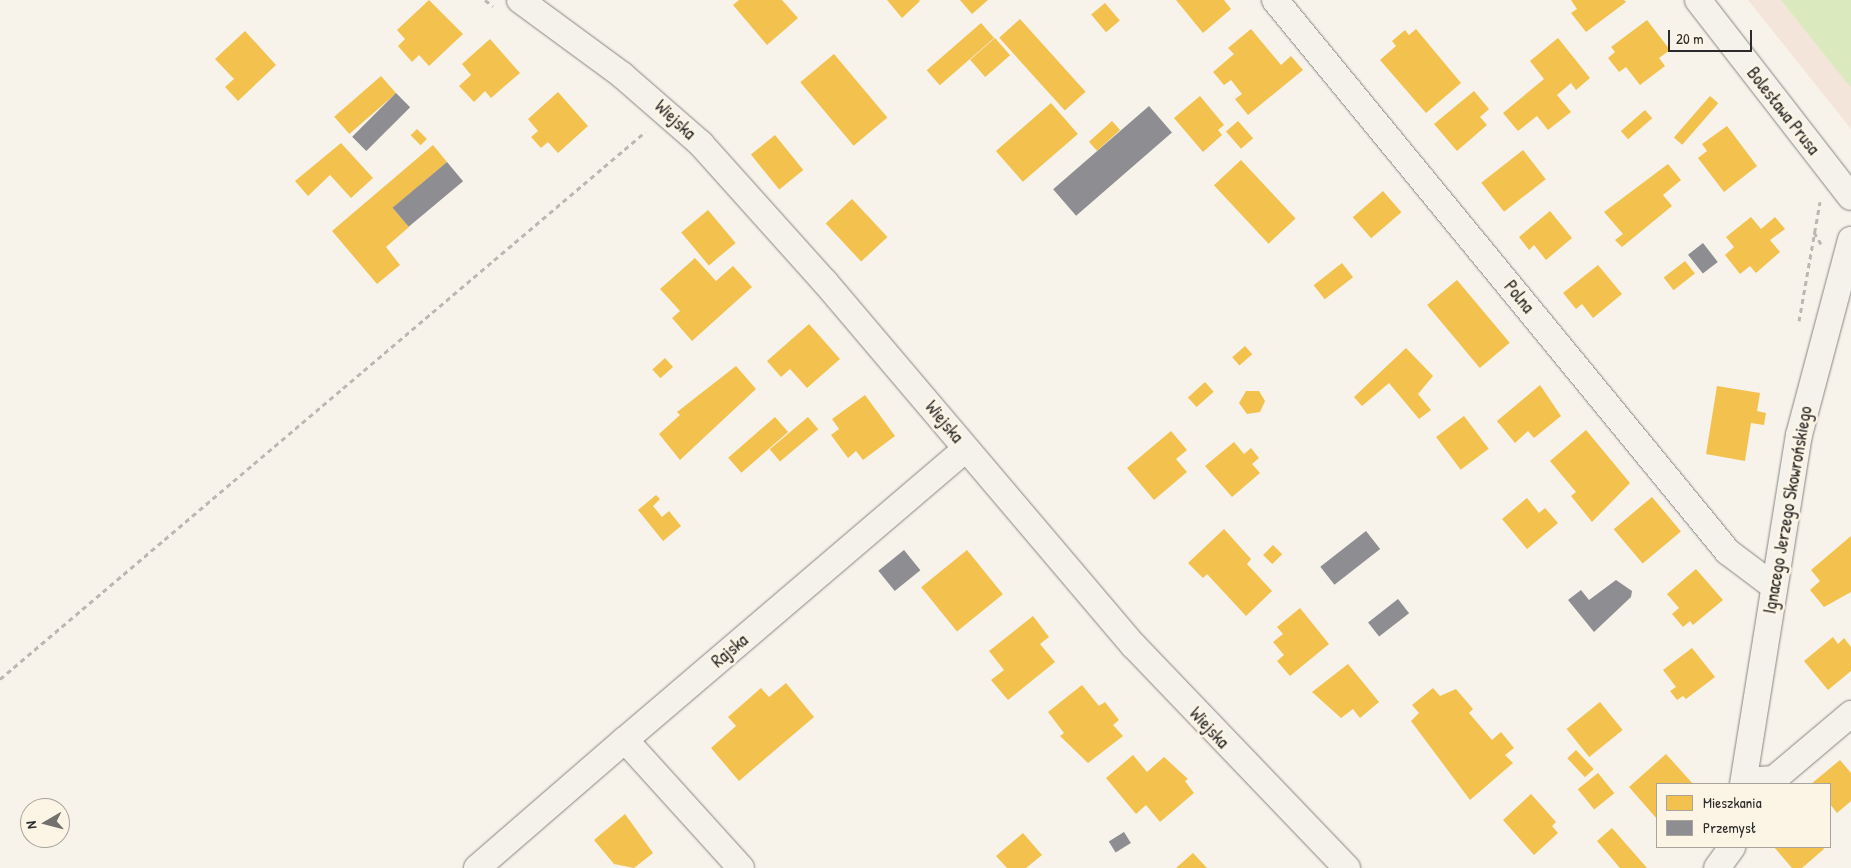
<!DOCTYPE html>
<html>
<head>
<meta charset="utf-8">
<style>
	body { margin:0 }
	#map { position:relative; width:1851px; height:868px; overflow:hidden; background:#f7f3ea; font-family:"Patrick Hand",sans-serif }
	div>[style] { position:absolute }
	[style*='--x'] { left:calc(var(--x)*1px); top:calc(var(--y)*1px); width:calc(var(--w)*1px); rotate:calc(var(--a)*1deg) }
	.built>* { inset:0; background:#f3e5d9 }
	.green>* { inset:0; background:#dbeabe }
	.homes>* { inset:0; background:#f2c14e; transform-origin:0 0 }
	.industry>* { inset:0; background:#8d8d92; transform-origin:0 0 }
	.path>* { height:3px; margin-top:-1.5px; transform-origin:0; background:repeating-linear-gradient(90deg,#bbb8b4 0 5px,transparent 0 9px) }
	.roads { filter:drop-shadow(0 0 1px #878581) drop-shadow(0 0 1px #878581) }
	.minor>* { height:26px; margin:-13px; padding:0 13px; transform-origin:13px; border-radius:13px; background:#f5f2ec }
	span { translate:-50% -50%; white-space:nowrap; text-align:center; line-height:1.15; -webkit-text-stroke:5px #fcf5e5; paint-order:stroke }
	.street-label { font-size:18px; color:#2b2b2b }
	.legend { position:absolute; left:1656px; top:783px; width:175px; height:65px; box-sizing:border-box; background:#fcf5e5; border:1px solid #a8a49b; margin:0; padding:6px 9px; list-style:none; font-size:15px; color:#2b2b2b }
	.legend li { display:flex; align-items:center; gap:10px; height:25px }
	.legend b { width:25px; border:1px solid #a8a49b }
	.north { position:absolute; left:20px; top:798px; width:50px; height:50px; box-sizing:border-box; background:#fcf5e5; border:1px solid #a8a49b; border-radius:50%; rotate:262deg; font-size:14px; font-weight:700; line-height:20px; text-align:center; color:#2b2b2b }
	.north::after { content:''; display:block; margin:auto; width:18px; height:22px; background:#72716e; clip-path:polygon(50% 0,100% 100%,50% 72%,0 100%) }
	.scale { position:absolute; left:1668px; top:30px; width:84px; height:22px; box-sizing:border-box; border:2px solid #2b2b2b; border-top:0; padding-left:6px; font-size:15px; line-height:18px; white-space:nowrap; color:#2b2b2b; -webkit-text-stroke:4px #fcf5e5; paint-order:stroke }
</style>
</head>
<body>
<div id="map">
	<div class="built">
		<i style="clip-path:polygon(1748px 0,1851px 0,1851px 129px)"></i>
	</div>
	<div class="green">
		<i style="clip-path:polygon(1781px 0,1851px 0,1851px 88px)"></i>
	</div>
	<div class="homes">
		<i style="clip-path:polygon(429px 0,463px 34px,429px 66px,419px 55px,412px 62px,398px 46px,405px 39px,397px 30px)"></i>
		<i style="clip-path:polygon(739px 0,782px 0,798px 18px,767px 45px,733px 5px)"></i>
		<i style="clip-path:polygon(887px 0,919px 0,920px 1px,902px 18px)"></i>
		<i style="clip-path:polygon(960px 0,988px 0,972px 14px)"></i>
		<i style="clip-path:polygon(1176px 0,1224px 0,1231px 9px,1203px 33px)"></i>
		<i style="clip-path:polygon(1571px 0,1624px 0,1626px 2px,1586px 32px,1571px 13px,1577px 9px)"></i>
		<i style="left:1105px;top:3px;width:23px;height:18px;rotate:50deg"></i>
		<i style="left:1020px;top:19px;width:98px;height:28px;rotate:48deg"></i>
		<i style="clip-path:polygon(1647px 20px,1670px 50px,1659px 58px,1665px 66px,1640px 85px,1626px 67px,1619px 72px,1608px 58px,1615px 52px,1611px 47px)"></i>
		<i style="left:981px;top:23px;width:20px;height:72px;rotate:49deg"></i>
		<i style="clip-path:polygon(1251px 29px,1281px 65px,1291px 56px,1303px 70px,1248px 115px,1235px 99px,1242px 94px,1231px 80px,1224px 85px,1213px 72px,1234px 54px,1228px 48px)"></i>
		<i style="clip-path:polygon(1416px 29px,1461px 83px,1426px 113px,1380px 60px,1396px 46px,1392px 41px,1405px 30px,1409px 35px)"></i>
		<i style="clip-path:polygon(245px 31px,276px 65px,238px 101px,225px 87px,234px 79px,215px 59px)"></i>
		<i style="left:995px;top:38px;width:23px;height:33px;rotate:49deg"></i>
		<i style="clip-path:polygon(1558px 38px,1590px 78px,1576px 90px,1571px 83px,1557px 95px,1571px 112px,1548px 130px,1537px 116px,1518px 131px,1503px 113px,1544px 79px,1530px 61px)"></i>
		<i style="clip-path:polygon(490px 39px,520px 73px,491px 98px,485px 91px,474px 102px,459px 86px,471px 75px,462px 64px)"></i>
		<i style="left:834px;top:54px;width:83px;height:44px;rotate:50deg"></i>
		<i style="left:381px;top:76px;width:23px;height:62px;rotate:49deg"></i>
		<i style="clip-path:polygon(1474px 91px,1489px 109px,1480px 117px,1487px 125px,1457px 151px,1434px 124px)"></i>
		<i style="clip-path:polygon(558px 92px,588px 126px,558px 153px,548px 142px,541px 148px,531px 137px,538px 131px,528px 119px)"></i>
		<i style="clip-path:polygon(1200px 96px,1224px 125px,1218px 130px,1222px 135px,1203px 152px,1174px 118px)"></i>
		<i style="left:1710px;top:96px;width:11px;height:55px;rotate:41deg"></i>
		<i style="left:1051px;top:103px;width:41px;height:73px;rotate:49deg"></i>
		<i style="left:1645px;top:110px;width:11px;height:32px;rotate:49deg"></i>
		<i style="left:1112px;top:121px;width:12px;height:31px;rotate:48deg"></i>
		<i style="left:1238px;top:121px;width:23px;height:16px;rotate:49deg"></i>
		<i style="clip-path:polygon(1727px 126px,1757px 166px,1724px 192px,1698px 158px,1707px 151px,1702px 144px)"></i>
		<i style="left:417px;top:129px;width:14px;height:9px;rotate:45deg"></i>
		<i style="left:775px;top:135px;width:45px;height:31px;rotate:51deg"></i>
		<i style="clip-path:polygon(341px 143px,373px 178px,351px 198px,330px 175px,308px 196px,295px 181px)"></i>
		<i style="clip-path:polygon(433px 145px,447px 162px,393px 208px,409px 227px,386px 247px,400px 265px,377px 284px,332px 231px)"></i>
		<i style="left:1523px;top:150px;width:37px;height:53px;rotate:52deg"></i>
		<i style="left:1241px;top:160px;width:80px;height:37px;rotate:47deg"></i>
		<i style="clip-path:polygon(1668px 164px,1681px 180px,1663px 195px,1672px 206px,1622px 247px,1615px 240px,1623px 234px,1604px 212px)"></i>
		<i style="left:1383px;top:191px;width:28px;height:40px;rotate:49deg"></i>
		<i style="left:852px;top:199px;width:52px;height:36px;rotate:47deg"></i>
		<i style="left:708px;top:210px;width:43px;height:35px;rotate:50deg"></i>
		<i style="clip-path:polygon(1550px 211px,1572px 238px,1546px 260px,1534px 245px,1529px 250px,1519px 237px)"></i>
		<i style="clip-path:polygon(1751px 217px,1761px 229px,1775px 217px,1785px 229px,1770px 240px,1780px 252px,1756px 273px,1750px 266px,1740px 274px,1725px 255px,1734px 247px,1726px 237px)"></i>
		<i style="clip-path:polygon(695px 258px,716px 281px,733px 266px,752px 287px,692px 341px,672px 318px,680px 311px,660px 289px)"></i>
		<i style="left:1685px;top:261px;width:16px;height:27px;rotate:52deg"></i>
		<i style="left:1342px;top:263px;width:18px;height:36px;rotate:52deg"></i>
		<i style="clip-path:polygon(1598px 265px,1622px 294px,1593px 318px,1582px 304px,1576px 309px,1563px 293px)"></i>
		<i style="left:1457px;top:280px;width:82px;height:39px;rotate:50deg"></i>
		<i style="clip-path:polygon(809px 324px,840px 359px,807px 388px,790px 369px,781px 377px,767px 361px)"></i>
		<i style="left:1245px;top:346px;width:11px;height:17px;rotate:49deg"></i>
		<i style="clip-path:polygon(1406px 348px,1433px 376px,1418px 394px,1431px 410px,1419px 419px,1389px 383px,1362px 406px,1354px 397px)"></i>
		<i style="left:665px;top:358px;width:12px;height:17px;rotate:48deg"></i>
		<i style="clip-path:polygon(736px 366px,756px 389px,680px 460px,659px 434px,680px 415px,677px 412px)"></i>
		<i style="left:1205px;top:382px;width:13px;height:23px;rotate:48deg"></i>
		<i style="clip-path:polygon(1540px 385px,1561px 416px,1534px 438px,1528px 431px,1515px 443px,1497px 421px)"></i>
		<i style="clip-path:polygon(1717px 386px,1760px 393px,1757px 411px,1766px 413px,1764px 425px,1751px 423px,1745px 461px,1706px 454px)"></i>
		<i style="clip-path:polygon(1246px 391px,1259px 391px,1265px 401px,1260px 412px,1247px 414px,1239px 403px)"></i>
		<i style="clip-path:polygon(865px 395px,895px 436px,863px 460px,856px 451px,848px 458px,831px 435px,839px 429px,832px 419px)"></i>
		<i style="left:1464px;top:416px;width:41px;height:35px;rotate:53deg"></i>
		<i style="left:775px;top:417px;width:20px;height:62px;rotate:49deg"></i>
		<i style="left:808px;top:417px;width:16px;height:50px;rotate:50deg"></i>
		<i style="clip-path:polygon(1586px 430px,1630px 483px,1592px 522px,1571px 496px,1576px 492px,1550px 461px)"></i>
		<i style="clip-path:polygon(1171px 431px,1187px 450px,1176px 459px,1187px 472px,1154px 500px,1127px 468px)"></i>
		<i style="clip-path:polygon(1234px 442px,1244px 454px,1251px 448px,1259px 458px,1252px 464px,1260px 473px,1232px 497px,1205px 466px)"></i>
		<i style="clip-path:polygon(656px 495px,660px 499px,653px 506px,662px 517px,669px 511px,681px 526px,663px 541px,638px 510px)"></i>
		<i style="left:1652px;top:497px;width:45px;height:50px;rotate:50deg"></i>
		<i style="clip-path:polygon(1527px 498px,1539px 513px,1545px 508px,1558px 523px,1527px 549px,1502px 519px)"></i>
		<i style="clip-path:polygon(1224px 529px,1251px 559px,1247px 564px,1272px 591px,1246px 616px,1207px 574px,1203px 578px,1188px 563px)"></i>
		<i style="clip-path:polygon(1851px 536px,1851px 592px,1824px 607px,1810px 590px,1820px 581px,1811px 570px)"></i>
		<i style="left:1273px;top:545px;width:13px;height:14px;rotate:45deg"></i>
		<i style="left:967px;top:550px;width:57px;height:59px;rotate:51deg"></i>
		<i style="clip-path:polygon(1696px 569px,1723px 600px,1693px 625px,1690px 621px,1683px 627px,1672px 614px,1679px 608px,1667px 594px)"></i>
		<i style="clip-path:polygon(1300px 608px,1329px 644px,1290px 676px,1277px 661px,1284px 655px,1273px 642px,1283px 634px,1277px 627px)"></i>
		<i style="clip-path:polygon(1033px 616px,1049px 637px,1040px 644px,1055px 662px,1008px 700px,991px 680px,1004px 670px,989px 651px)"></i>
		<i style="clip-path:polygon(1833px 637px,1838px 644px,1844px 638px,1851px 647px,1851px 671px,1828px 690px,1804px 661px)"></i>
		<i style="clip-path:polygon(1692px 648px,1715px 677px,1686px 699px,1683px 696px,1677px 700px,1670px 691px,1676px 687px,1663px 670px)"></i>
		<i style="clip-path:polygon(1348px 664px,1379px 702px,1360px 718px,1353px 709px,1341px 718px,1312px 692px)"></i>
		<i style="clip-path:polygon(786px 683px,814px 717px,739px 781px,711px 748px,736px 726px,728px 717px,761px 688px,769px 697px)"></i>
		<i style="clip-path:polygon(1082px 685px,1099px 706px,1105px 702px,1119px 720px,1113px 725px,1123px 736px,1088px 763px,1060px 736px,1064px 733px,1048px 712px)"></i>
		<i style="clip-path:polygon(1433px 688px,1440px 696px,1456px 689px,1473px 709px,1469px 713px,1492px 740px,1501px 732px,1514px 748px,1505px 755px,1513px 763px,1470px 800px,1411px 721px,1419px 713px,1412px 705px)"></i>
		<i style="left:1600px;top:702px;width:36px;height:43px;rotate:51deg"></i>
		<i style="left:1576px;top:750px;width:26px;height:12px;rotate:47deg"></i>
		<i style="clip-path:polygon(1666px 754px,1693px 784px,1657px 784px,1657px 819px,1629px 787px)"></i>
		<i style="clip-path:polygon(1133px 755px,1147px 772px,1164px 757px,1188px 779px,1185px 781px,1194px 793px,1160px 822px,1146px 805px,1136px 814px,1106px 778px)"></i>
		<i style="clip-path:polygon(1840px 760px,1851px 773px,1851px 801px,1837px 813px,1830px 804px,1830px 784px,1811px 784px)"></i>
		<i style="left:1598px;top:773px;width:26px;height:26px;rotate:51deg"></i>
		<i style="clip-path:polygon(1531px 794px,1556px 822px,1552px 826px,1558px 833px,1534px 855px,1503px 820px)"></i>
		<i style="clip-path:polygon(625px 814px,653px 853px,634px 868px,614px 864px,594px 840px)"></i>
		<i style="clip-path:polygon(1612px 828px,1647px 868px,1620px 868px,1597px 841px)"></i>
		<i style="clip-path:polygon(1023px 833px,1042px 855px,1026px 868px,1007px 868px,996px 856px)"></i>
		<i style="clip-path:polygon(1774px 847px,1823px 847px,1824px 849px,1802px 868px,1792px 868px)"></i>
		<i style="clip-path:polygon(1193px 853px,1207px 868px,1176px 868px)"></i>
	</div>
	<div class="industry">
		<i style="left:396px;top:93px;width:20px;height:62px;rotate:45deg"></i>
		<i style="left:1149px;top:106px;width:35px;height:127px;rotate:49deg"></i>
		<i style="left:447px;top:162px;width:25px;height:71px;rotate:50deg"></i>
		<i style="left:1703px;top:243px;width:24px;height:19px;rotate:52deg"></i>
		<i style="left:1366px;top:531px;width:23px;height:58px;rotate:52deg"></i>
		<i style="left:904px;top:550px;width:26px;height:33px;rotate:51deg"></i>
		<i style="clip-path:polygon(1616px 580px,1632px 591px,1631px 597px,1594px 632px,1568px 600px,1581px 590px,1589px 600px)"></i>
		<i style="left:1398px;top:599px;width:18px;height:38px;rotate:52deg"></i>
		<i style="left:1124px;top:832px;width:13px;height:18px;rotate:58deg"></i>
	</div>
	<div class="path">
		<i style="--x:485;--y:0;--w:10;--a:37"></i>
		<i style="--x:1814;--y:232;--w:14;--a:60"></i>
		<i style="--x:1799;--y:321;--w:121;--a:-80"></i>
		<i style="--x:0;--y:679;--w:846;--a:-40.3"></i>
	</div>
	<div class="roads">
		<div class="minor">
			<i style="--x:520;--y:0;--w:127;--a:36.3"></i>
			<i style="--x:622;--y:75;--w:105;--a:41.1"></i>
			<i style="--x:701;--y:144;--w:186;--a:48.1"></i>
			<i style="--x:825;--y:282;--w:477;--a:49.7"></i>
			<i style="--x:1134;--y:646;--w:308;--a:46.2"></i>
			<i style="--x:1275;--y:0;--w:714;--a:50.63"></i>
			<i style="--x:1728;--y:552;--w:55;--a:36.9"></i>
			<i style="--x:1698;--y:0;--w:249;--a:52.2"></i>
			<i style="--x:1744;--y:781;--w:30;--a:-4"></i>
			<i style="--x:1774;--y:779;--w:101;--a:-40.2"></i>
			<i style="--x:1743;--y:784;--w:353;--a:-80.9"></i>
			<i style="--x:1799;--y:435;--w:202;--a:-75.1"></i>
			<i style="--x:477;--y:868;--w:196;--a:-40.9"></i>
			<i style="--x:741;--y:868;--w:173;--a:-132.2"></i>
			<i style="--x:625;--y:740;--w:448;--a:-40.5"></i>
			<i style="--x:1717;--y:868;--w:26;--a:-54"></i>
		</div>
	</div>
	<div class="street-label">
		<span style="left:1783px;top:111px;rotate:52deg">Bolesława Prusa</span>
		<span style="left:675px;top:120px;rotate:43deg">Wiejska</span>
		<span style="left:1519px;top:297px;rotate:51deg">Polna</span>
		<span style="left:944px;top:422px;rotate:50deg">Wiejska</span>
		<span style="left:1788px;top:510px;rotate:-80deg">Ignacego Jerzego Skowrońskiego</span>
		<span style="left:730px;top:651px;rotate:-40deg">Rajska</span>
		<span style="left:1209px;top:728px;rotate:47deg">Wiejska</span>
	</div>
	<ul class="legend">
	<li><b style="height:14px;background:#f2c14e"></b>Mieszkania</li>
	<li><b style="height:14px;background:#8d8d92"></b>Przemysł</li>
	</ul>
	<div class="north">N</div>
	<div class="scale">20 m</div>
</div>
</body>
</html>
